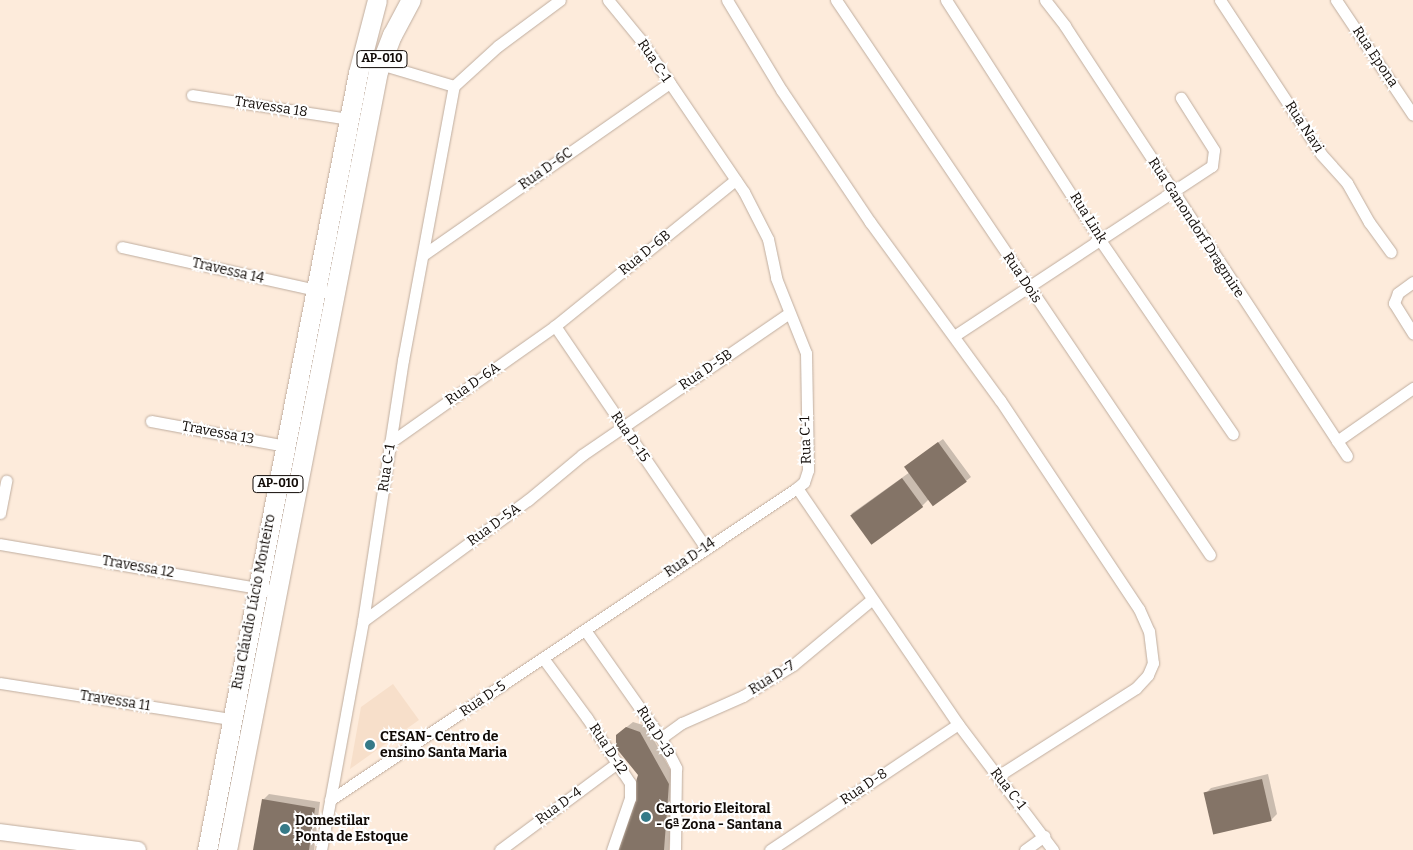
<!DOCTYPE html>
<html>
<head>
<meta charset="utf-8">
<style>
	body { margin:0 }
	#map { position:relative; width:1413px; height:850px; overflow:hidden; background:#fdebdb; font-family:Bitter,serif }
	div>[style] { position:absolute }
	[style*='--x'] { left:calc(var(--x)*1px); top:calc(var(--y)*1px); width:calc(var(--w)*1px); rotate:calc(var(--a)*1deg) }
	.built>* { inset:0; background:#f7dfca }
	.shadow>* { inset:0; background:#0003 }
	.building>* { inset:0; background:#847467; transform-origin:0 0 }
	.roads { filter:drop-shadow(0 0 1px #bfad9f) drop-shadow(0 0 1px #bfad9f) }
	.street>* { height:11px; margin:-5.5px; padding:0 5.5px; transform-origin:5.5px; border-radius:5.5px; background:#fff }
	.secondary>* { height:16px; margin:-8px; padding:0 8px; transform-origin:8px; border-radius:8px; background:#fff }
	.primary>* { height:19px; margin:-9.5px; padding:0 9.5px; transform-origin:9.5px; border-radius:9.5px; background:#fff }
	.dots>* { width:14px; height:14px; translate:-50% -50%; box-sizing:border-box; border:2px solid #fff; border-radius:50% }
	span { translate:-50% -50%; white-space:nowrap; text-align:center; line-height:1.15; -webkit-text-stroke:4px #fff; paint-order:stroke }
	.shield-label span { padding:1px 4px; background:#fff; border:1px solid; border-radius:4px; -webkit-text-stroke-width:0 }
	.shield-label { font-size:12px; color:#110b07; font-weight:700 }
	.street-label { font-size:14px; color:#110b07 }
	.poi-label { font-size:14px; color:#110b07; font-weight:700 }
	.left { translate:0 -50%; text-align:left }
</style>
</head>
<body>
<div id="map">
	<div class="built">
		<i style="clip-path:polygon(393px 684px,419px 720px,350px 769px,361px 707px)"></i>
	</div>
	<div class="shadow">
		<i style="clip-path:polygon(943px 439px,971px 477px,966px 481px,933px 505px,929px 499px,922px 506px,851px 514px,910px 472px,910px 463px)"></i>
		<i style="clip-path:polygon(633px 722px,646px 726px,675px 778px,669px 850px,616px 850px,640px 775px,623px 730px)"></i>
		<i style="clip-path:polygon(1268px 774px,1277px 814px,1271px 820px,1206px 793px,1211px 788px)"></i>
		<i style="clip-path:polygon(269px 794px,320px 802px,314px 850px,254px 850px,263px 800px)"></i>
	</div>
	<div class="building">
		<i style="left:938px;top:442px;width:49px;height:42px;rotate:54deg"></i>
		<i style="left:902px;top:478px;width:36px;height:64px;rotate:54deg"></i>
		<i style="clip-path:polygon(626px 727px,640px 732px,669px 784px,664px 850px,615px 850px,638px 775px,616px 748px,616px 735px)"></i>
		<i style="left:1262px;top:779px;width:43px;height:60px;rotate:77deg"></i>
		<i style="clip-path:polygon(262px 799px,315px 808px,309px 850px,253px 850px)"></i>
	</div>
	<div class="roads">
		<div class="street">
			<i style="--x:608;--y:0;--w:50;--a:50.6"></i>
			<i style="--x:640;--y:39;--w:185;--a:55.8"></i>
			<i style="--x:744;--y:192;--w:53;--a:62.9"></i>
			<i style="--x:768;--y:239;--w:40;--a:78"></i>
			<i style="--x:776;--y:278;--w:81;--a:68.2"></i>
			<i style="--x:806;--y:353;--w:117;--a:89"></i>
			<i style="--x:808;--y:470;--w:13;--a:108"></i>
			<i style="--x:804;--y:482;--w:9;--a:139"></i>
			<i style="--x:797;--y:488;--w:286;--a:55.7"></i>
			<i style="--x:958;--y:724;--w:158;--a:53"></i>
			<i style="--x:727;--y:0;--w:106;--a:58.9"></i>
			<i style="--x:782;--y:91;--w:158;--a:56.1"></i>
			<i style="--x:870;--y:222;--w:220;--a:53.9"></i>
			<i style="--x:1000;--y:400;--w:251;--a:56.4"></i>
			<i style="--x:1139;--y:609;--w:24;--a:66"></i>
			<i style="--x:1149;--y:631;--w:32;--a:83"></i>
			<i style="--x:1153;--y:663;--w:13;--a:113"></i>
			<i style="--x:1148;--y:675;--w:18;--a:133"></i>
			<i style="--x:1136;--y:688;--w:164;--a:147.5"></i>
			<i style="--x:836;--y:0;--w:669;--a:56.02"></i>
			<i style="--x:946;--y:0;--w:285;--a:57.3"></i>
			<i style="--x:1100;--y:240;--w:235;--a:55.6"></i>
			<i style="--x:1045;--y:0;--w:33;--a:52"></i>
			<i style="--x:1065;--y:26;--w:514;--a:56.74"></i>
			<i style="--x:1220;--y:0;--w:184;--a:56.7"></i>
			<i style="--x:1321;--y:154;--w:39;--a:48"></i>
			<i style="--x:1347;--y:183;--w:45;--a:60.6"></i>
			<i style="--x:1369;--y:222;--w:37;--a:54"></i>
			<i style="--x:1336;--y:0;--w:138;--a:56.2"></i>
			<i style="--x:454;--y:86;--w:59;--a:-42.3"></i>
			<i style="--x:498;--y:46;--w:77;--a:-36.6"></i>
			<i style="--x:192;--y:95;--w:159;--a:8.7"></i>
			<i style="--x:122;--y:247;--w:217;--a:12.5"></i>
			<i style="--x:423;--y:255;--w:301;--a:-34.9"></i>
			<i style="--x:1413;--y:282;--w:19;--a:144"></i>
			<i style="--x:1398;--y:293;--w:11;--a:112"></i>
			<i style="--x:1394;--y:303;--w:36;--a:58"></i>
			<i style="--x:555;--y:326;--w:267;--a:55.8"></i>
			<i style="--x:954;--y:336;--w:309;--a:-33.4"></i>
			<i style="--x:1212;--y:166;--w:16;--a:-83"></i>
			<i style="--x:1214;--y:150;--w:62;--a:-122.4"></i>
			<i style="--x:151;--y:421;--w:137;--a:10.5"></i>
			<i style="--x:392;--y:441;--w:199;--a:-35.2"></i>
			<i style="--x:555;--y:326;--w:232;--a:-39"></i>
			<i style="--x:1337;--y:441;--w:93;--a:-34.9"></i>
			<i style="--x:0;--y:513;--w:33;--a:-79"></i>
			<i style="--x:0;--y:544;--w:279;--a:9.7"></i>
			<i style="--x:363;--y:621;--w:205;--a:-36.3"></i>
			<i style="--x:528;--y:500;--w:70;--a:-39.8"></i>
			<i style="--x:582;--y:455;--w:251;--a:-34.4"></i>
			<i style="--x:585;--y:630;--w:132;--a:54.9"></i>
			<i style="--x:661;--y:738;--w:34;--a:63"></i>
			<i style="--x:676;--y:768;--w:82;--a:90.7"></i>
			<i style="--x:543;--y:658;--w:74;--a:53.7"></i>
			<i style="--x:587;--y:718;--w:78;--a:56.5"></i>
			<i style="--x:630;--y:783;--w:15;--a:90"></i>
			<i style="--x:630;--y:798;--w:55;--a:109.1"></i>
			<i style="--x:0;--y:683;--w:234;--a:8.9"></i>
			<i style="--x:661;--y:738;--w:26;--a:-36"></i>
			<i style="--x:682;--y:723;--w:67;--a:-23.9"></i>
			<i style="--x:743;--y:696;--w:59;--a:-31.8"></i>
			<i style="--x:793;--y:665;--w:102;--a:-39.8"></i>
			<i style="--x:330;--y:800;--w:562;--a:-33.75"></i>
			<i style="--x:321;--y:850;--w:233;--a:-79.6"></i>
			<i style="--x:363;--y:621;--w:264;--a:-81.3"></i>
			<i style="--x:403;--y:360;--w:279;--a:-79.5"></i>
			<i style="--x:454;--y:86;--w:77;--a:-163.4"></i>
			<i style="--x:500;--y:850;--w:146;--a:-36.6"></i>
			<i style="--x:770;--y:850;--w:226;--a:-33.8"></i>
			<i style="--x:1025;--y:850;--w:24;--a:-36"></i>
		</div>
		<div class="secondary">
			<i style="--x:0;--y:832;--w:139;--a:7.4"></i>
		</div>
		<div class="primary">
			<i style="--x:207;--y:850;--w:792;--a:-79"></i>
			<i style="--x:358;--y:73;--w:75;--a:-75.4"></i>
			<i style="--x:227;--y:850;--w:793;--a:-79.03"></i>
			<i style="--x:378;--y:71;--w:39;--a:-69"></i>
			<i style="--x:392;--y:35;--w:40;--a:-62"></i>
		</div>
	</div>
	<div class="dots">
		<i style="left:370px;top:745px;background:#357a88"></i>
		<i style="left:646px;top:817px;background:#357a88"></i>
		<i style="left:285px;top:829px;background:#357a88"></i>
	</div>
	<div class="shield-label">
		<span style="left:382px;top:59px">AP-010</span>
		<span style="left:278px;top:484px">AP-010</span>
	</div>
	<div class="street-label">
		<span style="left:1375px;top:57px;rotate:56deg">Rua Epona</span>
		<span style="left:654px;top:61px;rotate:56deg">Rua C-1</span>
		<span style="left:271px;top:107px;rotate:9deg">Travessa 18</span>
		<span style="left:1304px;top:127px;rotate:57deg">Rua Navi</span>
		<span style="left:546px;top:169px;rotate:-35deg">Rua D-6C</span>
		<span style="left:1088px;top:218px;rotate:58deg">Rua Link</span>
		<span style="left:1196px;top:228px;rotate:57deg">Rua Ganondorf Dragmire</span>
		<span style="left:645px;top:253px;rotate:-39deg">Rua D-6B</span>
		<span style="left:228px;top:271px;rotate:13deg">Travessa 14</span>
		<span style="left:1022px;top:278px;rotate:56deg">Rua Dois</span>
		<span style="left:706px;top:370px;rotate:-34deg">Rua D-5B</span>
		<span style="left:473px;top:384px;rotate:-35deg">Rua D-6A</span>
		<span style="left:218px;top:433px;rotate:11deg">Travessa 13</span>
		<span style="left:630px;top:437px;rotate:56deg">Rua D-15</span>
		<span style="left:806px;top:440px;rotate:-92deg">Rua C-1</span>
		<span style="left:387px;top:468px;rotate:-81deg">Rua C-1</span>
		<span style="left:494px;top:525px;rotate:-36deg">Rua D-5A</span>
		<span style="left:690px;top:558px;rotate:-34deg">Rua D-14</span>
		<span style="left:138px;top:567px;rotate:10deg">Travessa 12</span>
		<span style="left:254px;top:602px;rotate:-79deg">Rua Cláudio Lúcio Monteiro</span>
		<span style="left:772px;top:678px;rotate:-32deg">Rua D-7</span>
		<span style="left:483px;top:699px;rotate:-34deg">Rua D-5</span>
		<span style="left:115px;top:701px;rotate:9deg">Travessa 11</span>
		<span style="left:655px;top:732px;rotate:58deg">Rua D-13</span>
		<span style="left:608px;top:749px;rotate:57deg">Rua D-12</span>
		<span style="left:864px;top:787px;rotate:-34deg">Rua D-8</span>
		<span style="left:1008px;top:789px;rotate:52deg">Rua C-1</span>
		<span style="left:559px;top:806px;rotate:-36deg">Rua D-4</span>
	</div>
	<div class="poi-label">
		<span class="left" style="left:380px;top:745px">CESAN- Centro de<br>ensino Santa Maria</span>
		<span class="left" style="left:656px;top:817px">Cartorio Eleitoral<br>- 6ª Zona - Santana</span>
		<span class="left" style="left:295px;top:829px">Domestilar<br>Ponta de Estoque</span>
	</div>
</div>
</body>
</html>
